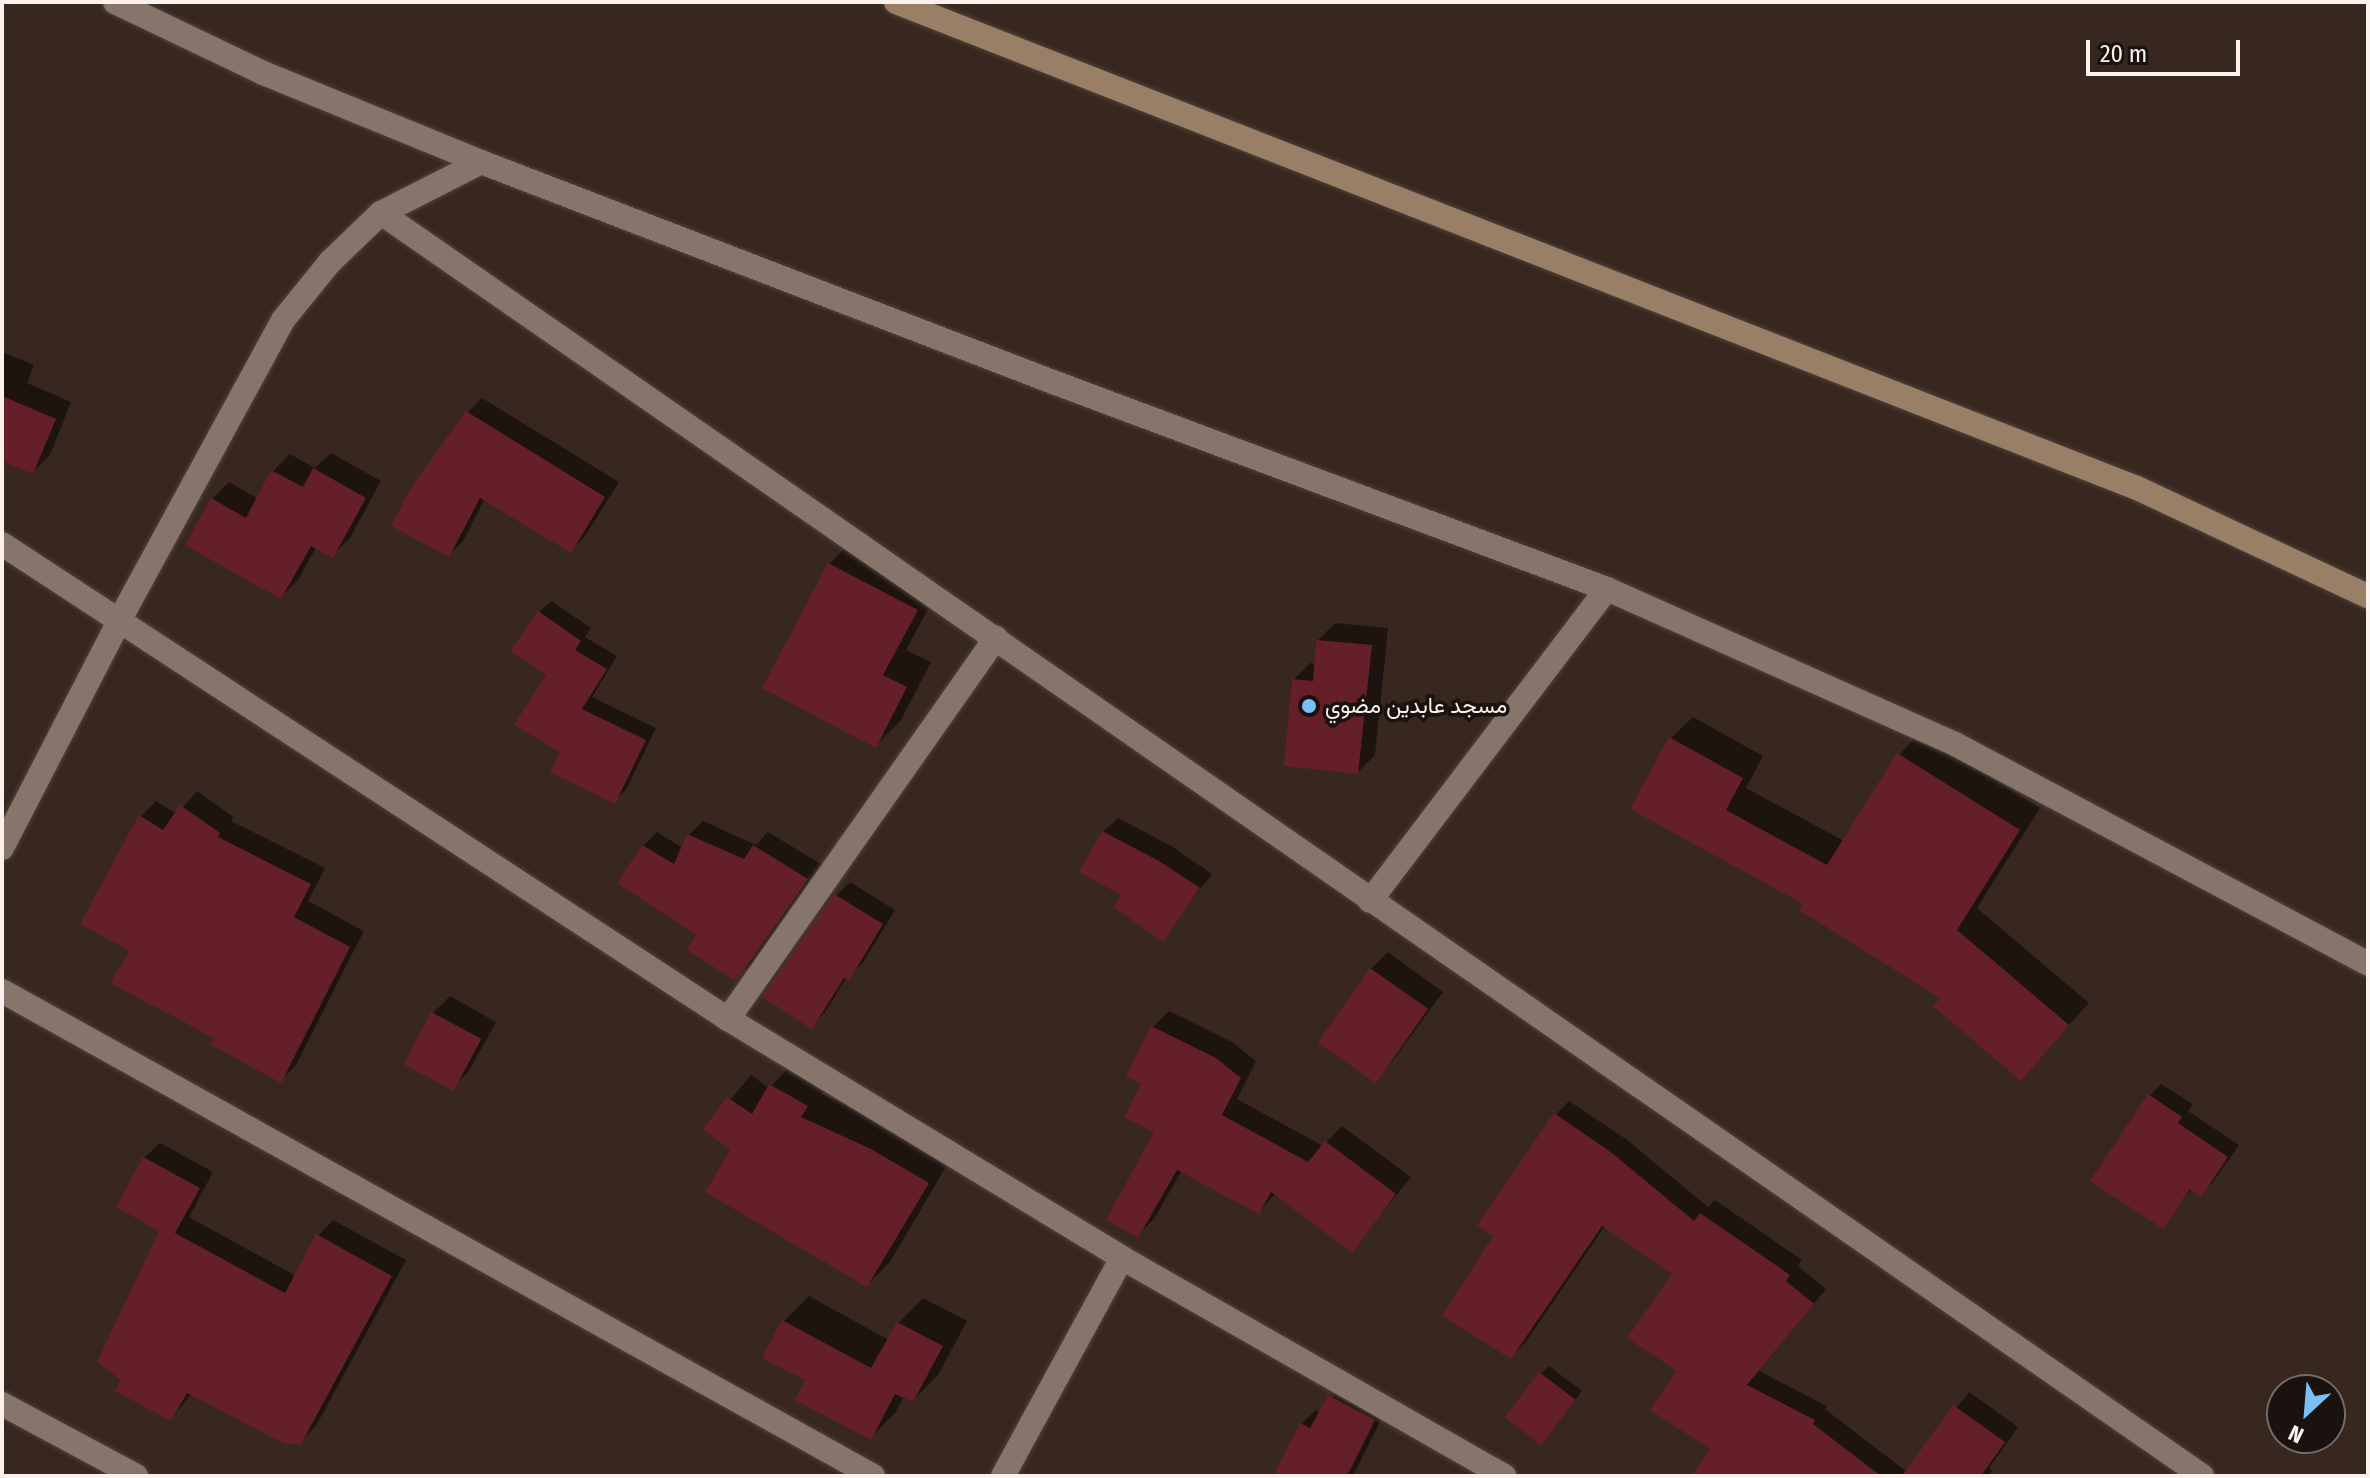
<!DOCTYPE html>
<html>
<head>
<meta charset="utf-8">
<style>
	body { margin:0 }
	#map { position:relative; width:2370px; height:1478px; overflow:hidden; background:#37271f; font-family:"Fira Sans Condensed",Vazirmatn,sans-serif }
	div>[style] { position:absolute }
	[style*='--x'] { left:calc(var(--x)*1px); top:calc(var(--y)*1px); width:calc(var(--w)*1px); rotate:calc(var(--a)*1deg) }
	.shadow>* { inset:0; background:#0007 }
	.building>* { inset:0; background:#641f29; transform-origin:0 0 }
	.roads { filter:drop-shadow(0 0 2px #4f423b) drop-shadow(0 0 2px #4f423b) }
	.street>* { height:24px; margin:-12px; padding:0 12px; transform-origin:12px; border-radius:12px; background:#87746b }
	.secondary>* { height:24px; margin:-12px; padding:0 12px; transform-origin:12px; border-radius:12px; background:#987f65 }
	.dots>* { width:22px; height:22px; translate:-50% -50%; box-sizing:border-box; border:4px solid #19120e; border-radius:50% }
	span { translate:-50% -50%; white-space:nowrap; text-align:center; line-height:1.15; -webkit-text-stroke:7px #19120e; paint-order:stroke }
	.poi-label { font-size:22px; color:#fcf1ec }
	.left { translate:0 -50%; text-align:left }
	.frame { position:absolute; inset:0; border:4px solid #fcf1ec; pointer-events:none }
	.north { position:absolute; left:2266px; top:1374px; width:80px; height:80px; box-sizing:border-box; background:#19120e; border:2px solid #746b67; border-radius:50%; rotate:206deg; font-size:22px; font-weight:700; line-height:32px; text-align:center; color:#fcf1ec }
	.north::after { content:''; display:block; margin:auto; width:28px; height:36px; background:#79bff8; clip-path:polygon(50% 0,100% 100%,50% 72%,0 100%) }
	.scale { position:absolute; left:2086px; top:40px; width:154px; height:36px; box-sizing:border-box; border:4px solid #fcf1ec; border-top:0; padding-left:10px; font-size:24px; line-height:28px; white-space:nowrap; color:#fcf1ec; -webkit-text-stroke:6px #19120e; paint-order:stroke }
</style>
</head>
<body>
<div id="map">
	<div class="shadow">
		<i style="clip-path:polygon(2px 352px,34px 365px,27px 383px,71px 402px,50px 455px,33px 472px,2px 459px)"></i>
		<i style="clip-path:polygon(482px 398px,619px 482px,585px 536px,570px 551px,485px 498px,464px 540px,449px 555px,467px 413px)"></i>
		<i style="clip-path:polygon(331px 453px,381px 481px,350px 538px,333px 555px,317px 546px,298px 580px,281px 597px,212px 499px,229px 482px,258px 499px,273px 471px,290px 454px,315px 468px)"></i>
		<i style="clip-path:polygon(854px 539px,941px 585px,906px 650px,931px 662px,901px 720px,876px 745px,829px 564px)"></i>
		<i style="clip-path:polygon(551px 601px,591px 628px,585px 637px,617px 656px,592px 697px,656px 728px,626px 790px,614px 801px,563px 751px,539px 612px)"></i>
		<i style="clip-path:polygon(1335px 623px,1388px 628px,1375px 755px,1358px 772px,1293px 680px,1310px 663px,1316px 664px,1318px 640px)"></i>
		<i style="clip-path:polygon(1693px 717px,1763px 756px,1746px 788px,1844px 841px,1899px 755px,1920px 733px,2040px 808px,1977px 908px,2089px 1003px,2021px 1078px,1943px 998px,1805px 903px,1632px 808px,1671px 738px)"></i>
		<i style="clip-path:polygon(197px 791px,234px 817px,231px 821px,325px 868px,308px 901px,364px 931px,296px 1065px,281px 1080px,217px 1037px,132px 950px,141px 816px,156px 801px,177px 814px)"></i>
		<i style="clip-path:polygon(1118px 818px,1173px 847px,1212px 874px,1162px 939px,1124px 894px,1103px 832px)"></i>
		<i style="clip-path:polygon(703px 821px,756px 845px,768px 832px,821px 864px,750px 965px,736px 978px,699px 934px,643px 846px,657px 832px,683px 848px,689px 835px)"></i>
		<i style="clip-path:polygon(850px 882px,895px 910px,862px 964px,847px 977px,825px 1012px,811px 1026px,836px 896px)"></i>
		<i style="clip-path:polygon(1388px 952px,1443px 992px,1391px 1063px,1375px 1080px,1371px 969px)"></i>
		<i style="clip-path:polygon(450px 996px,496px 1022px,469px 1071px,452px 1088px,433px 1013px)"></i>
		<i style="clip-path:polygon(1169px 1011px,1232px 1042px,1256px 1061px,1237px 1099px,1323px 1146px,1342px 1126px,1411px 1177px,1352px 1250px,1276px 1193px,1259px 1212px,1182px 1170px,1154px 1219px,1137px 1235px,1157px 1131px,1144px 1083px,1153px 1027px)"></i>
		<i style="clip-path:polygon(793px 1063px,829px 1083px,822px 1094px,894px 1127px,950px 1160px,890px 1262px,867px 1285px,733px 1149px,706px 1129px,751px 1075px,769px 1088px)"></i>
		<i style="clip-path:polygon(2161px 1084px,2193px 1104px,2188px 1111px,2239px 1145px,2213px 1182px,2201px 1194px,2192px 1188px,2163px 1226px,2150px 1095px)"></i>
		<i style="clip-path:polygon(1569px 1101px,1626px 1139px,1708px 1207px,1715px 1200px,1802px 1260px,1798px 1266px,1826px 1289px,1759px 1371px,1827px 1406px,1825px 1409px,1907px 1472px,1969px 1392px,2018px 1427px,1989px 1468px,1992px 1470px,1989px 1476px,1694px 1476px,1713px 1449px,1679px 1371px,1674px 1274px,1605px 1226px,1525px 1343px,1511px 1357px,1496px 1235px,1555px 1115px)"></i>
		<i style="clip-path:polygon(160px 1143px,213px 1172px,189px 1217px,296px 1276px,318px 1236px,333px 1220px,406px 1260px,316px 1426px,300px 1442px,192px 1393px,171px 1419px,124px 1379px,162px 1230px,144px 1158px)"></i>
		<i style="clip-path:polygon(809px 1296px,889px 1340px,898px 1323px,923px 1298px,967px 1321px,938px 1375px,913px 1400px,904px 1396px,895px 1413px,870px 1438px,807px 1379px,765px 1357px,784px 1321px)"></i>
		<i style="clip-path:polygon(1549px 1366px,1582px 1391px,1550px 1434px,1541px 1374px)"></i>
		<i style="clip-path:polygon(1344px 1382px,1388px 1406px,1353px 1476px,1276px 1476px,1301px 1424px,1316px 1410px,1320px 1413px)"></i>
	</div>
	<div class="building">
		<i style="clip-path:polygon(2px 396px,56px 419px,33px 474px,2px 461px)"></i>
		<i style="clip-path:polygon(466px 411px,605px 497px,571px 553px,480px 498px,449px 557px,391px 526px,412px 486px)"></i>
		<i style="clip-path:polygon(313px 468px,366px 498px,333px 558px,311px 546px,281px 599px,185px 545px,211px 498px,246px 518px,271px 470px,303px 487px)"></i>
		<i style="clip-path:polygon(828px 563px,918px 610px,883px 675px,907px 687px,876px 748px,762px 688px)"></i>
		<i style="clip-path:polygon(538px 611px,581px 641px,575px 650px,607px 669px,582px 709px,646px 740px,615px 804px,550px 772px,560px 752px,514px 725px,546px 675px,510px 651px)"></i>
		<i style="clip-path:polygon(1316px 640px,1372px 645px,1358px 774px,1284px 766px,1292px 679px,1313px 681px)"></i>
		<i style="clip-path:polygon(1669px 737px,1743px 778px,1726px 810px,1827px 865px,1897px 753px,2020px 830px,1957px 930px,2069px 1025px,2021px 1081px,1933px 1006px,1940px 998px,1799px 910px,1803px 904px,1630px 809px)"></i>
		<i style="clip-path:polygon(180px 805px,220px 833px,218px 837px,311px 884px,294px 917px,350px 947px,281px 1083px,211px 1045px,214px 1038px,110px 983px,130px 951px,80px 924px,139px 815px,163px 830px)"></i>
		<i style="clip-path:polygon(1102px 831px,1159px 861px,1200px 888px,1163px 942px,1113px 907px,1121px 895px,1079px 872px)"></i>
		<i style="clip-path:polygon(687px 834px,744px 859px,753px 845px,808px 879px,736px 981px,687px 950px,696px 935px,617px 883px,642px 845px,674px 864px)"></i>
		<i style="clip-path:polygon(834px 894px,883px 924px,849px 981px,844px 978px,812px 1029px,762px 997px)"></i>
		<i style="left:1370px;top:968px;width:71px;height:91px;rotate:35deg"></i>
		<i style="left:431px;top:1012px;width:57px;height:59px;rotate:28deg"></i>
		<i style="clip-path:polygon(1151px 1026px,1216px 1058px,1241px 1078px,1222px 1115px,1308px 1162px,1325px 1141px,1396px 1194px,1352px 1253px,1271px 1192px,1259px 1214px,1177px 1170px,1138px 1238px,1106px 1220px,1154px 1132px,1124px 1117px,1141px 1084px,1126px 1076px)"></i>
		<i style="clip-path:polygon(769px 1084px,808px 1106px,801px 1117px,871px 1149px,929px 1183px,867px 1287px,705px 1192px,730px 1150px,703px 1129px,727px 1097px,752px 1114px)"></i>
		<i style="clip-path:polygon(2148px 1094px,2182px 1117px,2178px 1123px,2228px 1157px,2201px 1197px,2190px 1189px,2163px 1229px,2090px 1181px)"></i>
		<i style="clip-path:polygon(1554px 1113px,1612px 1153px,1694px 1221px,1700px 1213px,1790px 1275px,1786px 1281px,1814px 1304px,1747px 1385px,1815px 1420px,1813px 1424px,1881px 1476px,1692px 1476px,1710px 1449px,1650px 1410px,1677px 1371px,1627px 1338px,1672px 1274px,1602px 1226px,1511px 1359px,1442px 1316px,1493px 1236px,1477px 1225px)"></i>
		<i style="clip-path:polygon(143px 1157px,200px 1188px,175px 1233px,285px 1293px,316px 1234px,392px 1276px,301px 1444px,285px 1444px,187px 1393px,171px 1421px,115px 1391px,121px 1380px,97px 1362px,159px 1231px,116px 1207px)"></i>
		<i style="clip-path:polygon(782px 1320px,871px 1368px,897px 1322px,943px 1346px,913px 1402px,895px 1394px,871px 1440px,795px 1400px,805px 1380px,762px 1358px)"></i>
		<i style="left:1539px;top:1372px;width:46px;height:57px;rotate:37deg"></i>
		<i style="clip-path:polygon(1328px 1395px,1375px 1420px,1347px 1476px,1273px 1476px,1300px 1423px,1310px 1428px)"></i>
		<i style="clip-path:polygon(1953px 1405px,2005px 1442px,1981px 1476px,1902px 1476px)"></i>
	</div>
	<div class="roads">
		<div class="street">
			<i style="--x:115;--y:2;--w:164;--a:25.6"></i>
			<i style="--x:263;--y:73;--w:235;--a:22.2"></i>
			<i style="--x:481;--y:162;--w:613;--a:21.04"></i>
			<i style="--x:1053;--y:382;--w:591;--a:20.49"></i>
			<i style="--x:1607;--y:589;--w:381;--a:24"></i>
			<i style="--x:1955;--y:744;--w:468;--a:28"></i>
			<i style="--x:381;--y:213;--w:2216;--a:34.74"></i>
			<i style="--x:2;--y:544;--w:868;--a:33.2"></i>
			<i style="--x:728;--y:1019;--w:461;--a:31.2"></i>
			<i style="--x:1122;--y:1258;--w:440;--a:29.7"></i>
			<i style="--x:2;--y:848;--w:255;--a:-62.7"></i>
			<i style="--x:119;--y:621;--w:343;--a:-61.4"></i>
			<i style="--x:283;--y:320;--w:75;--a:-51"></i>
			<i style="--x:330;--y:262;--w:71;--a:-43.9"></i>
			<i style="--x:381;--y:213;--w:112;--a:-27"></i>
			<i style="--x:1370;--y:901;--w:392;--a:-52.8"></i>
			<i style="--x:2;--y:991;--w:997;--a:29.11"></i>
			<i style="--x:728;--y:1019;--w:466;--a:-54.9"></i>
			<i style="--x:2;--y:1404;--w:152;--a:28.2"></i>
			<i style="--x:1003;--y:1476;--w:248;--a:-61.4"></i>
		</div>
		<div class="secondary">
			<i style="--x:896;--y:2;--w:1333;--a:21.39"></i>
			<i style="--x:2137;--y:488;--w:255;--a:25.1"></i>
		</div>
	</div>
	<div class="dots">
		<i style="left:1309px;top:706px;background:#79bff8"></i>
	</div>
	<div class="poi-label">
		<span class="left" style="left:1325px;top:706px">مسجد عابدين مضوي</span>
	</div>
	<div class="frame"></div>
	<div class="north">N</div>
	<div class="scale">20 m</div>
</div>
</body>
</html>
